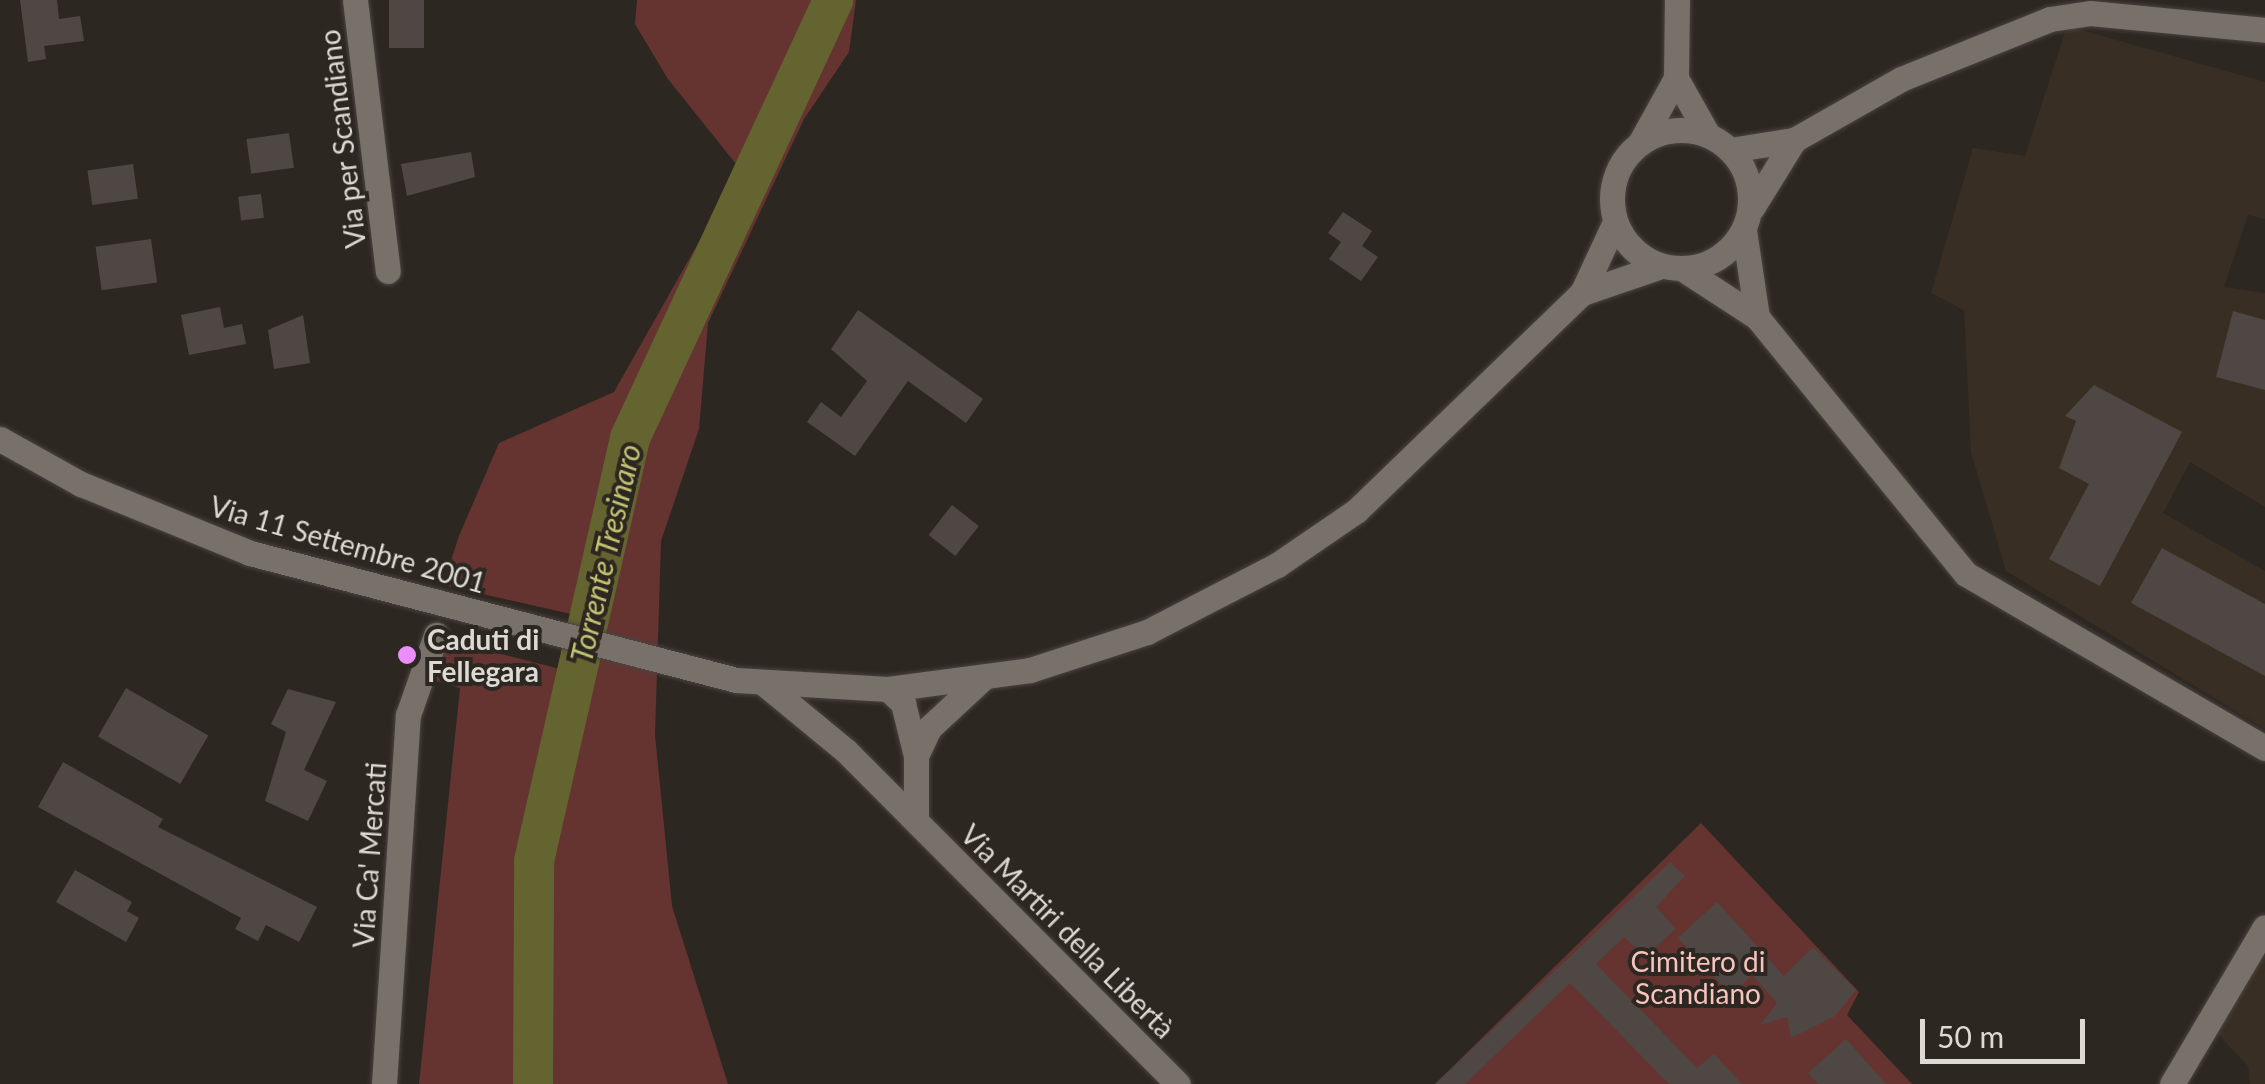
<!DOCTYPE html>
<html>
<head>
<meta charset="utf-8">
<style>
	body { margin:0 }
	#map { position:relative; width:2265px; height:1084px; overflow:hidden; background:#2d2722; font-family:Lato,sans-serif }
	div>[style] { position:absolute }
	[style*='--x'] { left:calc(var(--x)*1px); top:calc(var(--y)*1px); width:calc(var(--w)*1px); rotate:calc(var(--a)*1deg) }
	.built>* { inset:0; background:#382e23 }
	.green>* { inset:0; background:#653431 }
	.river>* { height:40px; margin:-20px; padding:0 20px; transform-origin:20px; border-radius:20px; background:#63642f }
	.building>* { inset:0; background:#4f4743; transform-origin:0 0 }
	.roads { filter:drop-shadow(0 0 2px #494440) drop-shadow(0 0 2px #494440) }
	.minor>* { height:25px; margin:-12.5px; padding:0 12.5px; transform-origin:12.5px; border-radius:12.5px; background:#78716a }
	.tertiary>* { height:25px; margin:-12.5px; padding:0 12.5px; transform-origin:12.5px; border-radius:12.5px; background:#78716a }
	.secondary>* { height:25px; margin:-12.5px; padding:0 12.5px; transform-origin:12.5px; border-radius:12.5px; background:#78716a }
	.secondary>.ring { margin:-12.5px; padding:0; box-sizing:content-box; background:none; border:25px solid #78716a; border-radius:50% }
	.dots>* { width:28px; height:28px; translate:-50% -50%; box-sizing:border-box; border:5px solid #2d2722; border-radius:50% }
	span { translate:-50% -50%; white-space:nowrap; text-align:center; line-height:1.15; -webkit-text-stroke:8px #2d2722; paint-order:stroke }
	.street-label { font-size:28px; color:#ddd9d5 }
	.poi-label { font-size:28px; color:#ddd9d5; font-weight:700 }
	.left { translate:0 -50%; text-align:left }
	.park-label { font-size:28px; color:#f9c3bd }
	.water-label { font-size:30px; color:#c2c472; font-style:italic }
	.scale { position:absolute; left:1920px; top:1019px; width:165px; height:45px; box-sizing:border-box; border:5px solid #ddd9d5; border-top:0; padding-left:12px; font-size:30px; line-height:35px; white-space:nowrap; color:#ddd9d5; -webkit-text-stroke:8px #2d2722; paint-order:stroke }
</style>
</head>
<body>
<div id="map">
	<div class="built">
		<i style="clip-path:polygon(2067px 26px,2265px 82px,2265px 219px,2248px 215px,2224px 287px,2265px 293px,2265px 507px,2190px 462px,2163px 513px,2265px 571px,2265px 729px,2006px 571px,1971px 452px,1964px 310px,1931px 293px,1973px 148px,2025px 156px)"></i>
		<i style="clip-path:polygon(2265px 950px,2265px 1084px,2250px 1084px,2248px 1066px,2217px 1033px)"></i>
	</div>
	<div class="green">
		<i style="clip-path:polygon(637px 0,856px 0,849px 52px,804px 119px,708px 323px,699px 429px,661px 541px,655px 735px,672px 906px,728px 1084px,419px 1084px,460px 688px,426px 678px,442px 639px,576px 673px,589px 618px,443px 585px,459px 536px,499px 443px,614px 392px,740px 169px,668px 79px,635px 24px)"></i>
		<i style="clip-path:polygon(1701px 823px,1859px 992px,1847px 1015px,1912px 1084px,1435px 1084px)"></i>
	</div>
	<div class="river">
		<i style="--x:533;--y:1084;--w:223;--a:-89.7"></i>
		<i style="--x:534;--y:861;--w:434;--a:-77.2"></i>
		<i style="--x:630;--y:438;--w:483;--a:-65.1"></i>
	</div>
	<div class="building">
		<i style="clip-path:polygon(20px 0,57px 0,59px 19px,80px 16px,84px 41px,44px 46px,46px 59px,28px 62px)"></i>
		<i style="left:389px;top:0;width:35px;height:48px"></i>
		<i style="left:289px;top:133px;width:35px;height:43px;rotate:82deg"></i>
		<i style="clip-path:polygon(471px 152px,475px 177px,407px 196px,401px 164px)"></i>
		<i style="left:133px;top:164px;width:35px;height:46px;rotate:82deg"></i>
		<i style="left:261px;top:194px;width:24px;height:23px;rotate:83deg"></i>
		<i style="clip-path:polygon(1343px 212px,1372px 231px,1362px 246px,1378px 257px,1361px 281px,1329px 259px,1341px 242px,1328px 233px)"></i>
		<i style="left:151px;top:239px;width:44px;height:56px;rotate:82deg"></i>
		<i style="clip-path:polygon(220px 307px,224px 328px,242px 324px,246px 344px,189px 355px,181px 315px)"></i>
		<i style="clip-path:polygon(858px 310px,983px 399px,966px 423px,908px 381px,855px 456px,807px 422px,821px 402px,841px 417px,867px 381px,831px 349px)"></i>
		<i style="clip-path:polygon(2233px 311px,2265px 320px,2265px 390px,2216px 377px)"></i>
		<i style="clip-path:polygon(303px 315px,310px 363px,274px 369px,268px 330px)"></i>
		<i style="clip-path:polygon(2094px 385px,2182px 432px,2100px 586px,2049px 559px,2089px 484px,2059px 468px,2076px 421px,2065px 416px)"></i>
		<i style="left:952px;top:505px;width:34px;height:38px;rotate:38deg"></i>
		<i style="clip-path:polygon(2162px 548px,2265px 604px,2265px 676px,2131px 603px)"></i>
		<i style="left:126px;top:688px;width:95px;height:56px;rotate:30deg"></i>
		<i style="clip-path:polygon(288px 689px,336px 702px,304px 770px,327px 781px,308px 821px,265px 801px,286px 732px,271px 724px)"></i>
		<i style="clip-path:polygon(63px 762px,163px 819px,158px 827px,317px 907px,299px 942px,266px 925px,258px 941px,235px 929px,241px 918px,38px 807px)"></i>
		<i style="clip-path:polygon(1670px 862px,1685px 876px,1656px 907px,1676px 929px,1645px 956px,1624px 937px,1596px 964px,1697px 1068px,1714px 1054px,1742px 1084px,1669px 1084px,1570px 983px,1465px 1084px,1435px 1084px)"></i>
		<i style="clip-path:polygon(75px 870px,132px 902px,127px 911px,139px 918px,126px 942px,56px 902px)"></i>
		<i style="clip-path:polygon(1717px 902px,1784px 976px,1813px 947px,1856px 990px,1835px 1016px,1791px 1038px,1787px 1017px,1760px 1025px,1777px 1003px,1752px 975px,1731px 995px,1678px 938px)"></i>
		<i style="clip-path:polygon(1846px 1039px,1886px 1084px,1818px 1084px,1808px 1073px)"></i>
	</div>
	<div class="roads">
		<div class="minor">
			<i style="--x:355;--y:0;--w:273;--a:83.1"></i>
			<i style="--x:1676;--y:78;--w:65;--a:60.7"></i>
			<i style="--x:1640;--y:143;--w:74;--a:-61"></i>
			<i style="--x:1676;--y:78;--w:78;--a:-89.3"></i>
			<i style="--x:1744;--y:230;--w:88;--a:81.5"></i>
			<i style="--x:1683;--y:269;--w:88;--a:33"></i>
			<i style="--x:1757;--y:317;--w:331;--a:50.9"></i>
			<i style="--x:1966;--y:574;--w:346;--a:30.2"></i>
			<i style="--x:384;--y:1084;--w:370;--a:-86.3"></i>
			<i style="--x:408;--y:715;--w:85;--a:-70.7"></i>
			<i style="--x:2172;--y:1084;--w:182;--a:-59.4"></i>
		</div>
		<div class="tertiary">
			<i style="--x:766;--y:685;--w:104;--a:39.5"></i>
			<i style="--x:846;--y:751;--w:470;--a:45.1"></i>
			<i style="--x:888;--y:689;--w:21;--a:43"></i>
			<i style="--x:903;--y:703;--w:55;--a:76.2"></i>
			<i style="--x:916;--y:820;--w:64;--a:-90"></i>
			<i style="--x:916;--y:756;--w:31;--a:-65"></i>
			<i style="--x:929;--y:728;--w:75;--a:-42.8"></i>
		</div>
		<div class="secondary">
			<i class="ring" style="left:1612px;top:130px;width:113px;height:113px"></i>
			<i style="--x:1730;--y:150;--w:65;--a:-8.9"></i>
			<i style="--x:1794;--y:140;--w:123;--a:-29.7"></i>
			<i style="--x:1901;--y:79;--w:161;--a:-21.9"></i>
			<i style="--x:2050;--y:19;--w:40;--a:-8.5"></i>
			<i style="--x:2090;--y:13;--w:176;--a:5.5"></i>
			<i style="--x:1752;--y:208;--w:80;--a:-58.3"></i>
			<i style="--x:1582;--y:293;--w:78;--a:-65.1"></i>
			<i style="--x:0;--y:439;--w:93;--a:29.1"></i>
			<i style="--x:81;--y:484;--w:183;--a:22.2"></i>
			<i style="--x:250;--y:553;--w:502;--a:14.64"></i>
			<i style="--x:736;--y:680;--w:152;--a:3.4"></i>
			<i style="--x:888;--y:689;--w:143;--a:-7.6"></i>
			<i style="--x:1030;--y:670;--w:123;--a:-18"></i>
			<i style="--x:1147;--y:632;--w:146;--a:-27.3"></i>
			<i style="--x:1277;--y:565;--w:96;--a:-34.4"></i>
			<i style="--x:1356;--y:511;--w:314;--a:-44"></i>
			<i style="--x:1582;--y:293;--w:83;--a:-18.9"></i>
		</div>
	</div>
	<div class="dots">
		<i style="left:407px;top:655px;background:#eb8dfb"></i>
	</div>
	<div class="street-label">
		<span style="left:342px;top:139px;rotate:-97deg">Via per Scandiano</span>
		<span style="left:348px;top:544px;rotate:16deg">Via 11 Settembre 2001</span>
		<span style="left:369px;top:855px;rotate:-86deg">Via Ca' Mercati</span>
		<span style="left:1068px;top:931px;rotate:45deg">Via Martiri della Libertà</span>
	</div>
	<div class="poi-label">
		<span class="left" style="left:427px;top:655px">Caduti di<br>Fellegara</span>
	</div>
	<div class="park-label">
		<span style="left:1698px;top:977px">Cimitero di<br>Scandiano</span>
	</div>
	<div class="water-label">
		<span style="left:605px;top:553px;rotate:-77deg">Torrente Tresinaro</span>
	</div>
	<div class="scale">50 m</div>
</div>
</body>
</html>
